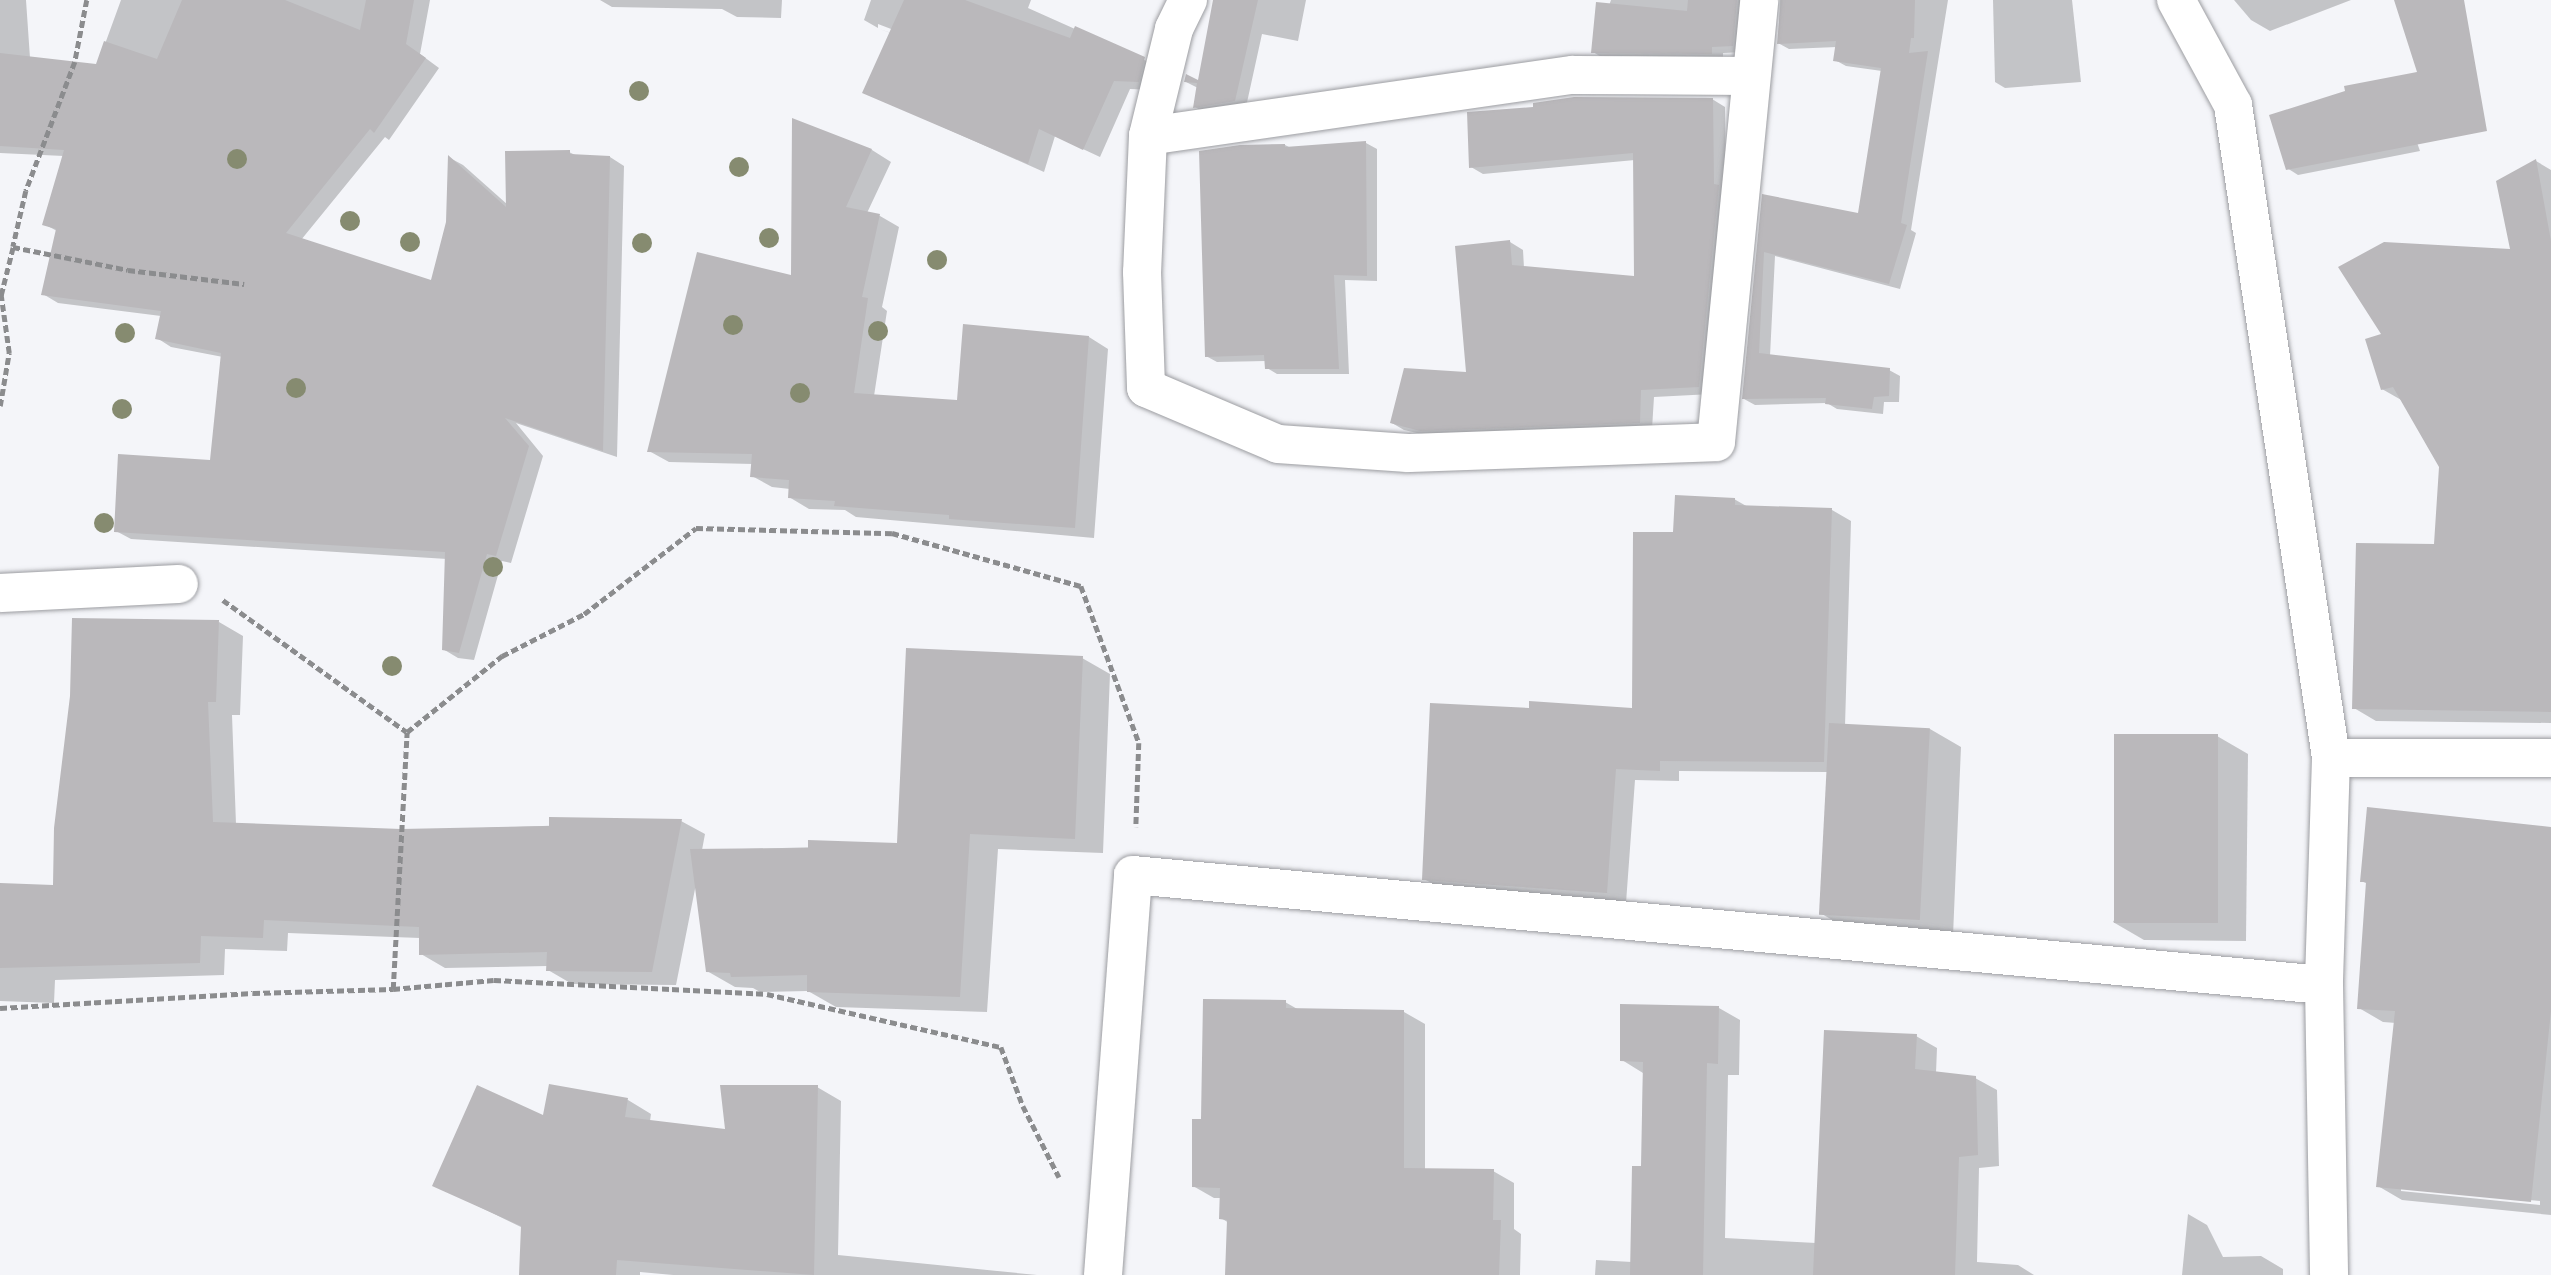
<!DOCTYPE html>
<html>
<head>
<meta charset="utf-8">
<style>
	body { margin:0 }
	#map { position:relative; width:2551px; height:1275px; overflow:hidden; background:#f4f5f9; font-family:Barlow,sans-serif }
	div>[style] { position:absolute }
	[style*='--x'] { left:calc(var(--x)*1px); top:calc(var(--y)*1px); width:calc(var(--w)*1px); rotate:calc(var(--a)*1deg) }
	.shadow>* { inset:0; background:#0003 }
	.building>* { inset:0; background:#bab8bb; transform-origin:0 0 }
	.path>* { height:4.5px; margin-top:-2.25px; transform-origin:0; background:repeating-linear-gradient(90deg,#8b8c8e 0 7px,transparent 0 10.5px) }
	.roads { filter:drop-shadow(0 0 2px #9c9da1) drop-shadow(0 0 2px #9c9da1) }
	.minor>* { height:38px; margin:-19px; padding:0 19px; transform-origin:19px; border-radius:19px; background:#fff }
	.trees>* { width:20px; height:20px; margin:-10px; border-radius:50%; background:#868b70 }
	span { translate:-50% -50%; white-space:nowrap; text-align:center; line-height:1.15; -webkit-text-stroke:5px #fff; paint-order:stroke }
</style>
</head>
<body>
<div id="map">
	<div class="shadow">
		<i style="clip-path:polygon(0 0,26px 0,30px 58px,97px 66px,121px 0,430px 0,420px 54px,439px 68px,389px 140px,385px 137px,301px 240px,432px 282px,448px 222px,450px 158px,463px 165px,508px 205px,569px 152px,577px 156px,610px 157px,624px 166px,617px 457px,516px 423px,543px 456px,511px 563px,502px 561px,474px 660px,458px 658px,443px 649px,447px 559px,131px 539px,116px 531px,211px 462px,223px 357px,171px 347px,157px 338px,161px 316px,58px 303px,43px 294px,57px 231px,44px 224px,64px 156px,0 153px)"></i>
		<i style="clip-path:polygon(600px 0,782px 0,781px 18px,737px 17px,722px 9px,612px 7px)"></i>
		<i style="clip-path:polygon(871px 0,1031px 0,1028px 8px,1160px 67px,1154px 90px,1130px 89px,1100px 157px,1055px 136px,1044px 172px,864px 92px,891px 33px,879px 29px,898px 35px,899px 32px,878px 24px,878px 28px,864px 20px)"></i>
		<i style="clip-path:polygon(1215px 0,1306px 0,1298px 41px,1262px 34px,1246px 107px,1205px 113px,1195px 107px,1198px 88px,1186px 82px,1199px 82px)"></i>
		<i style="clip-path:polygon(1611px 0,1750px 0,1743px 52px,1723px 53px,1723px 59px,1603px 58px,1593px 52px)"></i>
		<i style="clip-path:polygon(1780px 0,1948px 0,1911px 230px,1916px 233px,1900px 289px,1775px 256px,1770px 356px,1889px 370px,1900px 376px,1899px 402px,1884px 402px,1883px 414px,1837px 409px,1827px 403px,1755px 405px,1744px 399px,1764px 196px,1860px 215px,1882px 71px,1846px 66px,1835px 60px,1837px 47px,1789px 49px,1778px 43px)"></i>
		<i style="clip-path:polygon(1993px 0,2072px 0,2081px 82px,2005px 88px,1995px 82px)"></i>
		<i style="clip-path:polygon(2234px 0,2351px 0,2270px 31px,2251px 20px)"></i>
		<i style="clip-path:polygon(2397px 86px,2420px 151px,2298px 175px,2287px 168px)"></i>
		<i style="clip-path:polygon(1712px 99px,1725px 107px,1726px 192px,1712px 394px,1654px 397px,1652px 429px,1434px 437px,1404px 430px,1392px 423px,1468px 374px,1510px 242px,1523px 250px,1524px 268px,1636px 277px,1635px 160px,1483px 174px,1471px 167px)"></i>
		<i style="clip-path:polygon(794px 121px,872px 150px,891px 162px,867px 213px,880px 216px,899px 227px,882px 307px,887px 311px,874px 396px,958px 402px,1089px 337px,1108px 349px,1094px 538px,856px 517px,845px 510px,809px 509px,789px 497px,790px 489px,772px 487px,752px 476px,753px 464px,669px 462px,649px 451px,793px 278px)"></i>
		<i style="clip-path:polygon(1366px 143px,1377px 149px,1377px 281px,1345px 280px,1349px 374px,1277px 374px,1267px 368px,1266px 361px,1217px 362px,1206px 356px,1285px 145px,1291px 148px)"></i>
		<i style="clip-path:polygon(2536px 161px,2551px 170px,2551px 723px,2376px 721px,2354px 708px,2435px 546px,2441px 467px,2403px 401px,2382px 389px,2384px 335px,2512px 250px)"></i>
		<i style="clip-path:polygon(1734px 499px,1748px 507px,1832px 510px,1851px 521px,1845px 726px,1930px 729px,1961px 747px,1953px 936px,1853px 932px,1822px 914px,1828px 772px,1679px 771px,1679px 781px,1635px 780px,1626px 903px,1444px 890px,1424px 879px,1530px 710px,1634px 710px,1675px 534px)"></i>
		<i style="clip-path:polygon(219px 622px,243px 636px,240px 715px,232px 715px,236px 824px,401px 831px,681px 821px,705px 834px,702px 850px,899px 845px,1082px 658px,1110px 674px,1103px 853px,998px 849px,987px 1012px,836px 1007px,808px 991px,760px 992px,753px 988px,735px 987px,707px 971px,696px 884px,676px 985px,572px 984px,548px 970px,548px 966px,445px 968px,421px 954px,420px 938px,288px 933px,287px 951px,225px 949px,224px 975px,55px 980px,54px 1003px,0 1001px,0 885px,55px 887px)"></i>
		<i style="clip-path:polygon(2217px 736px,2248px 754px,2246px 941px,2144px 940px,2113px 922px)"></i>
		<i style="clip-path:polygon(evenodd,2551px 828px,2551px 1215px,2402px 1200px,2378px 1186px,2396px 1023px,2383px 1022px,2359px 1008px,2368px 884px,2361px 881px,2551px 828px,2401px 1188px,2540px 1201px,2540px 1205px,2401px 1191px,2401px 1188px)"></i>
		<i style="clip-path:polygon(1285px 1002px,1299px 1010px,1404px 1012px,1425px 1024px,1425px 1170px,1493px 1171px,1514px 1183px,1514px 1229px,1521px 1234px,1520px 1275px,1226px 1275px,1229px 1223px,1221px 1218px,1221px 1198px,1214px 1198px,1193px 1186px,1202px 1121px)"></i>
		<i style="clip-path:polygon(1719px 1008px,1740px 1020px,1739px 1075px,1728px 1075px,1725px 1238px,1816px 1243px,1916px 1036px,1937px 1048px,1936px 1073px,1975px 1078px,1997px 1090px,1999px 1166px,1979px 1168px,1977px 1262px,2018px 1265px,2034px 1275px,1595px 1275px,1596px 1260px,1632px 1262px,1642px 1168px,1643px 1073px,1622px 1060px)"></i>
		<i style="clip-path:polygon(817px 1087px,841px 1101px,838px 1255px,1037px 1275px,673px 1275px,640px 1272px,640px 1275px,521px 1275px,523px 1228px,435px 1185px,544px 1117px,628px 1100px,651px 1114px,650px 1121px,727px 1130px)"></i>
		<i style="clip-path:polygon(2188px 1214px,2207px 1225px,2223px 1257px,2261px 1256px,2283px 1269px,2283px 1275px,2182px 1275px)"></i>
	</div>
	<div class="building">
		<i style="clip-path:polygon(182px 0,285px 0,360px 30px,366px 0,414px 0,406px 44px,426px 58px,374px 133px,370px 129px,286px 233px,431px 280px,446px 222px,448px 155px,506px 207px,505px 151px,570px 150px,570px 154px,610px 156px,603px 451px,505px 418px,529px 446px,496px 556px,487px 554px,459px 653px,442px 650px,445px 552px,114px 532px,118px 454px,210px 460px,221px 353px,155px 339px,161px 311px,41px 295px,56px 229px,42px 225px,64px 150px,0 146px,0 53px,96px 64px,104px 41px,157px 59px)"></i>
		<i style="clip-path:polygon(904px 0,965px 0,1070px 38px,1075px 26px,1145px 57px,1139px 82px,1114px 81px,1083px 150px,1039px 129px,1028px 164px,862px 93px)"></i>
		<i style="clip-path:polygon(1213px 0,1258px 0,1235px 101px,1193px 108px,1197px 83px,1184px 82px,1186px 74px,1198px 80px)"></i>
		<i style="clip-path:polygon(1688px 0,1737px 0,1733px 46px,1712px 47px,1712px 54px,1591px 53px,1596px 2px,1687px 11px)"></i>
		<i style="clip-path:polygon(1781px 0,1915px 0,1914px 38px,1911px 38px,1909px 53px,1928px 51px,1901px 223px,1907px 225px,1889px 284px,1764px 252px,1759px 353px,1890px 368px,1889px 396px,1874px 397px,1872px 409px,1825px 404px,1826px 398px,1742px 399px,1762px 194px,1858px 213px,1881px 68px,1833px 61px,1836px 41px,1777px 44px)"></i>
		<i style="clip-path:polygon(2394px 0,2464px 0,2487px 131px,2286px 170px,2269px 115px,2345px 91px,2344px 86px,2417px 72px)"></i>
		<i style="clip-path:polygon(1574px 97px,1713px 98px,1714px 184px,1719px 185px,1699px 387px,1641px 390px,1640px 423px,1420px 431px,1390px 423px,1404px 368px,1466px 372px,1455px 246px,1510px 240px,1512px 265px,1634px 276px,1633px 153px,1469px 168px,1467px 112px,1533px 107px,1533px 103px)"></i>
		<i style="clip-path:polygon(792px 118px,872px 149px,846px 207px,880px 214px,862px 297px,868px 298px,854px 393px,957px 400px,963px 324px,1089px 336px,1075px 528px,949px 519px,949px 515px,834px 506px,835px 501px,788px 498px,789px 480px,750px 477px,752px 454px,647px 452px,697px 252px,791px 275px)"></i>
		<i style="clip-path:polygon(1366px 141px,1367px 276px,1334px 275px,1339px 369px,1265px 369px,1264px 355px,1205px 357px,1199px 151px,1240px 145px,1285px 144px,1285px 147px)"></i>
		<i style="clip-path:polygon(2536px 159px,2551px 241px,2551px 712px,2352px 709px,2356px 543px,2434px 544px,2439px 467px,2393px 387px,2381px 390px,2365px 339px,2381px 334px,2338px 267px,2384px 242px,2510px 249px,2496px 181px)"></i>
		<i style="clip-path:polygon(1675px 495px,1735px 498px,1735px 505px,1832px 508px,1824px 762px,1660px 761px,1660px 771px,1616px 769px,1607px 893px,1422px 880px,1430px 703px,1529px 708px,1529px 701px,1632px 708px,1633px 532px,1673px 532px)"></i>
		<i style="clip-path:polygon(72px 618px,219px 620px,216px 702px,208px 702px,213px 822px,401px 829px,549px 826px,549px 817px,682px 819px,652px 972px,546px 971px,547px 952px,419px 955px,419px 927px,264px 920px,263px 938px,201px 936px,200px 963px,0 968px,0 883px,53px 885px,54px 828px,70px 696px)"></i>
		<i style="clip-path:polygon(906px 648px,1083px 656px,1075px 839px,970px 834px,960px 997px,807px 992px,807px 975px,731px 977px,730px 973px,706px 972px,690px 849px,808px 848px,808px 840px,897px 843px)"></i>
		<i style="left:1829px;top:723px;width:101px;height:192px;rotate:3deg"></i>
		<i style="left:2114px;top:734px;width:104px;height:189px"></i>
		<i style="clip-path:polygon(2367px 807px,2551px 827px,2551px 1011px,2531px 1202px,2376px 1187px,2395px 1011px,2357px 1009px,2366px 882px,2360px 882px)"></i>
		<i style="clip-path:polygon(1203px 999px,1286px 1000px,1286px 1008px,1404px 1010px,1404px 1168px,1494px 1169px,1493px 1220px,1501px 1220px,1499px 1275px,1225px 1275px,1227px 1220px,1219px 1219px,1220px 1188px,1192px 1187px,1192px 1119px,1201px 1119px)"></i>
		<i style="clip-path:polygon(1620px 1004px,1719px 1006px,1718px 1064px,1707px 1063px,1703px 1275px,1630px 1275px,1632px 1166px,1641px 1166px,1643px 1062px,1620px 1061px)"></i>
		<i style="clip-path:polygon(1824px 1030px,1917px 1034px,1915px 1069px,1976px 1076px,1978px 1155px,1959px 1157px,1955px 1275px,1813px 1275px)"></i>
		<i style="clip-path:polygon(549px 1084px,628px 1098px,625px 1117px,725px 1129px,720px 1085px,818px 1085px,814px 1275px,617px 1260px,616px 1275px,519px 1275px,521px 1226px,432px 1186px,477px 1085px,543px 1115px)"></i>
	</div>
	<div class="path">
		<i style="--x:87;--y:0;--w:63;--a:101"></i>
		<i style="--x:75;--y:62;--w:138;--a:110.8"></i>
		<i style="--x:26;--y:191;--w:57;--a:103.1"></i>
		<i style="--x:13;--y:247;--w:117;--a:11.3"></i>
		<i style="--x:128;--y:270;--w:117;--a:6.9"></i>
		<i style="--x:0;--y:406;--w:54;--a:-80.4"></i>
		<i style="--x:9;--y:353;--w:59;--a:-97.9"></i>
		<i style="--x:1;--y:295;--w:49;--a:-76"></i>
		<i style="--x:223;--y:600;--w:226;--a:35.7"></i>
		<i style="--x:393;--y:989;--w:257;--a:-86.9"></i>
		<i style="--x:407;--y:732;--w:122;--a:-38.7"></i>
		<i style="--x:502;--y:656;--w:92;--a:-27.1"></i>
		<i style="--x:584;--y:614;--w:141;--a:-37.5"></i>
		<i style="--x:696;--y:528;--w:196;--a:1.5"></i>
		<i style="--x:892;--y:533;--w:196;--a:15.7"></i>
		<i style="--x:1081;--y:586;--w:167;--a:69.7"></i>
		<i style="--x:1139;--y:743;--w:84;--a:92"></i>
		<i style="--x:0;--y:1008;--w:253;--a:-3.4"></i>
		<i style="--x:253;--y:993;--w:140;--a:-1.6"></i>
		<i style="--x:393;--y:989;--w:101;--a:-5.1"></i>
		<i style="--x:494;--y:980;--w:273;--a:2.9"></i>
		<i style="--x:767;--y:994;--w:240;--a:12.8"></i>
		<i style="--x:1001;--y:1047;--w:63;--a:69.6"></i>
		<i style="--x:1023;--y:1106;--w:80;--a:63.1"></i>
	</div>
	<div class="roads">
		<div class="minor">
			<i style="--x:1188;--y:0;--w:32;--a:116"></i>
			<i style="--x:1174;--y:29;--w:110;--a:103.7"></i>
			<i style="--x:1148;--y:136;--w:136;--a:92.5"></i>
			<i style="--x:1142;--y:272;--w:116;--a:88"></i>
			<i style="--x:1146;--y:388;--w:143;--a:23"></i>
			<i style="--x:1278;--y:444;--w:130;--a:4"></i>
			<i style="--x:1408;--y:453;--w:308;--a:-2"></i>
			<i style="--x:1716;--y:442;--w:444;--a:-84.4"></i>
			<i style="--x:2176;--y:0;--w:119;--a:61.5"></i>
			<i style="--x:2233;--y:105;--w:660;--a:81.46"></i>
			<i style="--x:2331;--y:758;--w:227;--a:91.8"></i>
			<i style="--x:2324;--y:985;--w:290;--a:89"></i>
			<i style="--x:1148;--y:136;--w:429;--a:-8.2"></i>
			<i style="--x:1573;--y:75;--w:178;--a:0.3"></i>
			<i style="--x:0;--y:593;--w:179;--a:-2.9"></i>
			<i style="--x:2331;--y:758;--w:220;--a:0"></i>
			<i style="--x:1103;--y:1275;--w:401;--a:-85.7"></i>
			<i style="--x:1133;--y:875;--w:1196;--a:5.28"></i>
		</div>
	</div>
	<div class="trees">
		<i style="left:639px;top:91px"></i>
		<i style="left:237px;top:159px"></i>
		<i style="left:739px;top:167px"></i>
		<i style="left:350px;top:221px"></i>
		<i style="left:769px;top:238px"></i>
		<i style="left:410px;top:242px"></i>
		<i style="left:642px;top:243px"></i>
		<i style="left:937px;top:260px"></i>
		<i style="left:733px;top:325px"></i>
		<i style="left:878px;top:331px"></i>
		<i style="left:125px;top:333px"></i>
		<i style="left:296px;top:388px"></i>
		<i style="left:800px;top:393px"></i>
		<i style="left:122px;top:409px"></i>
		<i style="left:104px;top:523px"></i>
		<i style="left:493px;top:567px"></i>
		<i style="left:392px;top:666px"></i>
	</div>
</div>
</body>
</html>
